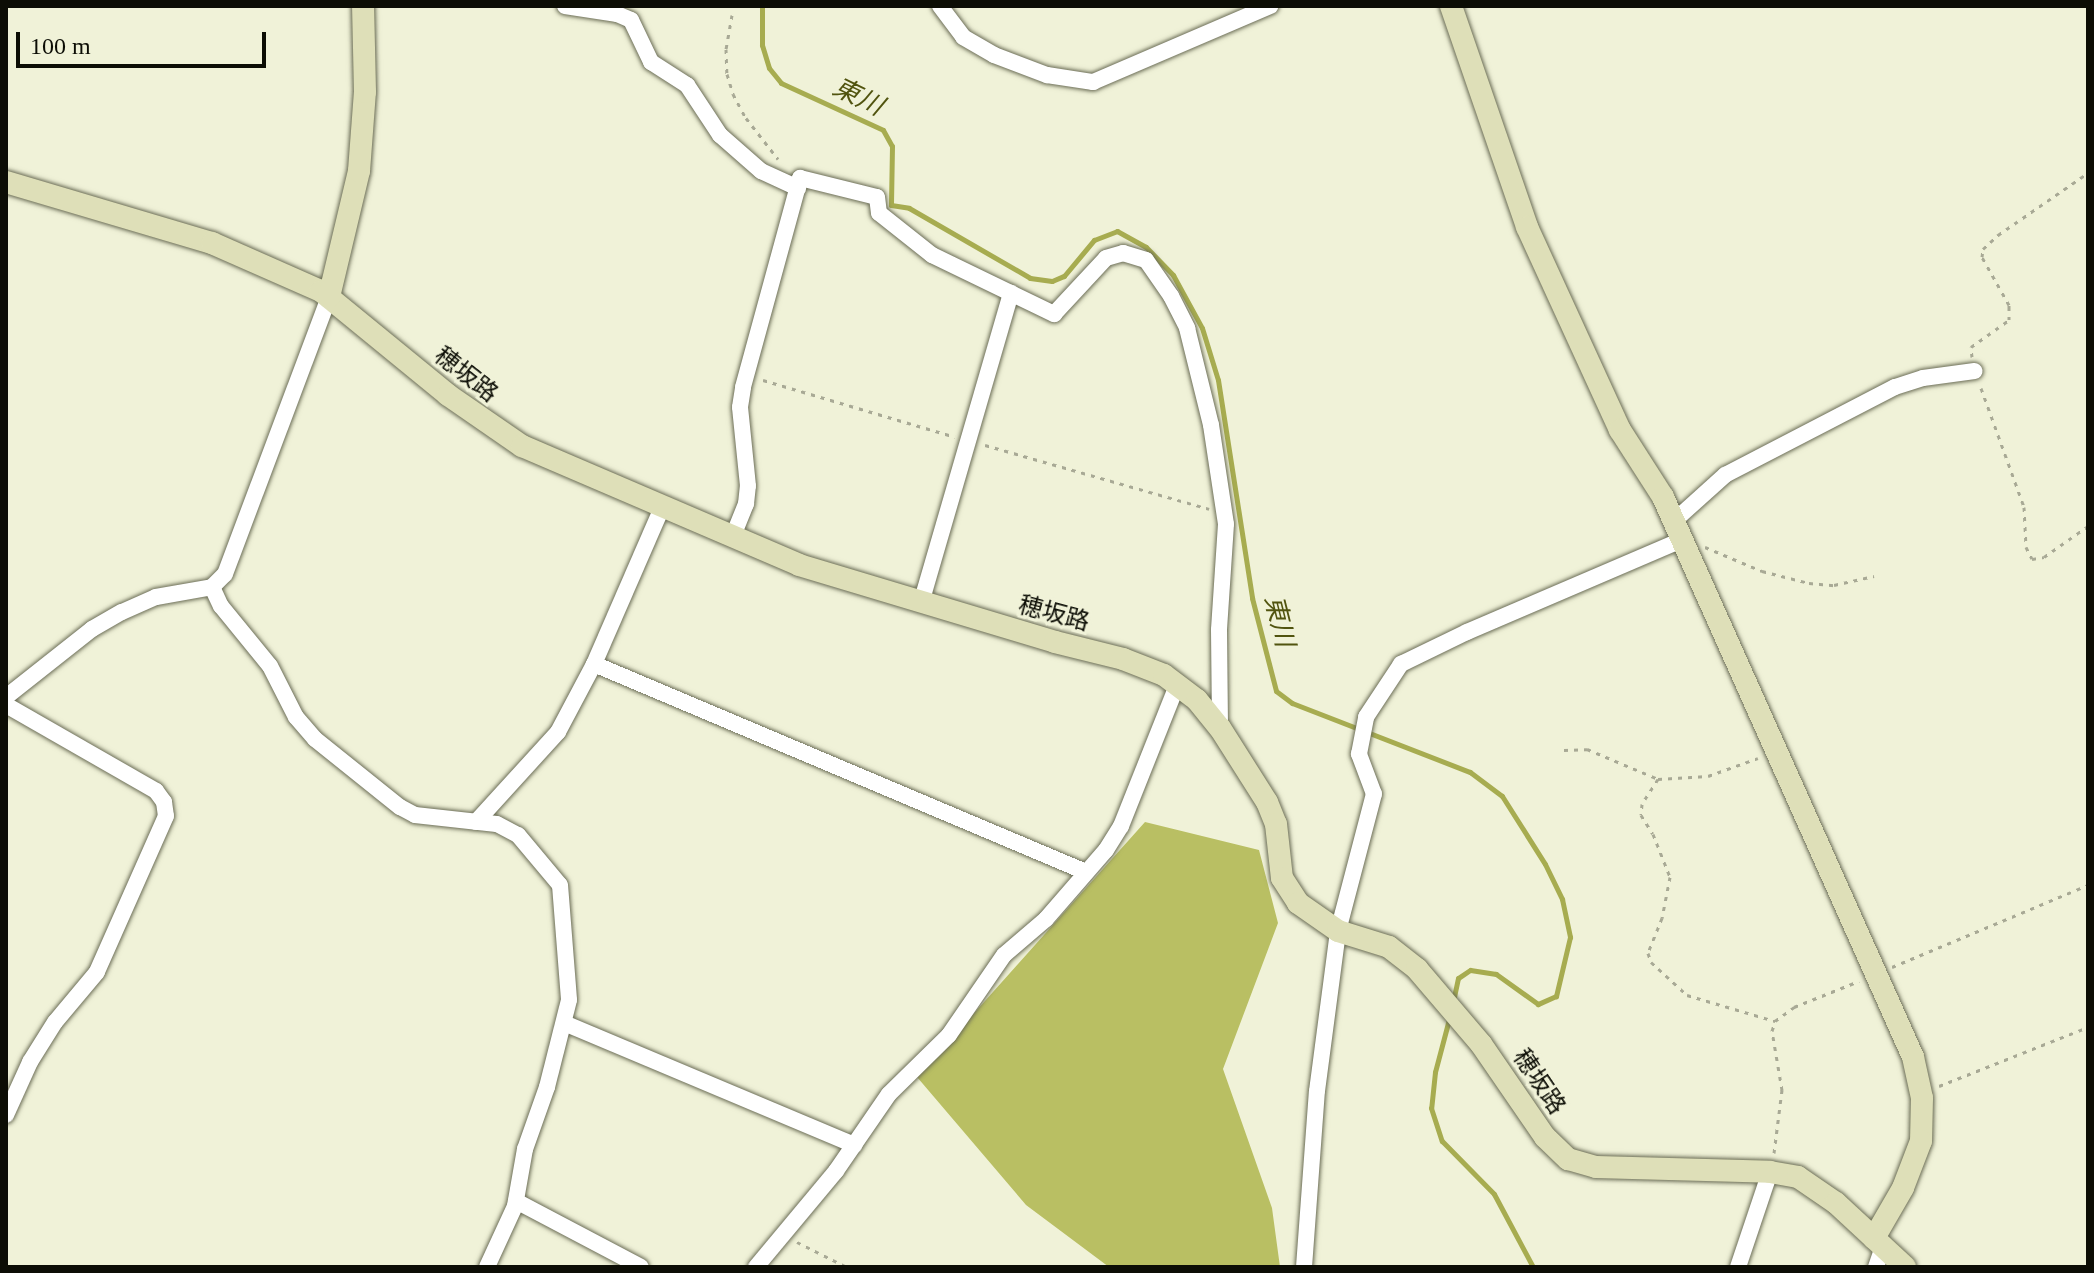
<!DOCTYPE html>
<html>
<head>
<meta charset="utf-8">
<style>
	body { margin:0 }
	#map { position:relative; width:2094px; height:1273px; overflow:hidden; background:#f0f2d8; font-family:"Times New Roman","Noto Sans JP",serif }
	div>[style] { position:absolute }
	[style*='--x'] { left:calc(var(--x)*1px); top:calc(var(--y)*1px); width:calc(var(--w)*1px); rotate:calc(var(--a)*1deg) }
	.forest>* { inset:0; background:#b9bf63 }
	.stream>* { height:5px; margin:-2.5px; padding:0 2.5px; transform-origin:2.5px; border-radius:2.5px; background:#a7ac50 }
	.path>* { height:3px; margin-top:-1.5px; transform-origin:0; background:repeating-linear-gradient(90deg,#a8a995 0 4px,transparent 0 10px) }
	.roads { filter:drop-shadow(0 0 2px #6b6d56) drop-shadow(0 0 2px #6b6d56) }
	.street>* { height:16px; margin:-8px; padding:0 8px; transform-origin:8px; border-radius:8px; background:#fff }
	.secondary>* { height:22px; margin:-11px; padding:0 11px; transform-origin:11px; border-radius:11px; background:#dedfb8 }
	span { translate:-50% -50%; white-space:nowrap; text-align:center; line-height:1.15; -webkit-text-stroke:6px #f0f2d8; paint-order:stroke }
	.street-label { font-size:24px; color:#0c0d05 }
	.water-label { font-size:26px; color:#51540f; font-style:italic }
	.frame { position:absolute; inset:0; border:8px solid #0c0d05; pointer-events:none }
	.scale { position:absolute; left:16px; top:32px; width:250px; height:36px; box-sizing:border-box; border:4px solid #0c0d05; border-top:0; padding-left:10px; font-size:24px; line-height:28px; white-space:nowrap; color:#0c0d05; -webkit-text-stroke:6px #f0f2d8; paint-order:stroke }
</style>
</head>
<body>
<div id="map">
	<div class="forest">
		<i style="clip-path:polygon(1145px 822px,1259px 850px,1278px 923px,1223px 1069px,1272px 1208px,1280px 1267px,1109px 1267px,1026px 1205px,917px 1077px)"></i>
	</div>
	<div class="stream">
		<i style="--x:762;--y:6;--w:39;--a:90"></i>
		<i style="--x:762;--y:45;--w:24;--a:73"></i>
		<i style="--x:769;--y:68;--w:19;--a:51"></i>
		<i style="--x:781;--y:83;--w:112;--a:24.7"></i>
		<i style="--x:883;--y:130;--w:18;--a:61"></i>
		<i style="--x:892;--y:146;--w:59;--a:91"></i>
		<i style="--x:891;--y:205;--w:18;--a:9"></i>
		<i style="--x:909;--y:208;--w:140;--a:30"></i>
		<i style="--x:1030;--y:278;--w:22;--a:8"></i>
		<i style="--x:1052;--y:281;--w:13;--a:-23"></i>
		<i style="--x:1064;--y:276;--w:47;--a:-50.2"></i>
		<i style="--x:1094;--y:240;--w:25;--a:-21"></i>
		<i style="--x:1117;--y:231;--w:33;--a:29"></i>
		<i style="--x:1146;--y:247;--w:39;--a:46"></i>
		<i style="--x:1173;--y:275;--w:60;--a:61.3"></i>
		<i style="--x:1202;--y:328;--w:54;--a:72.9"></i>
		<i style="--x:1218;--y:380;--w:221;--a:81.1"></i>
		<i style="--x:1252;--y:598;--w:96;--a:75.5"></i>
		<i style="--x:1276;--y:691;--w:20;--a:37"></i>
		<i style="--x:1292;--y:703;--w:191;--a:21.2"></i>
		<i style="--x:1470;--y:772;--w:40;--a:37"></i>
		<i style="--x:1502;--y:796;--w:80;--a:57.7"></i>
		<i style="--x:1545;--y:864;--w:39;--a:64"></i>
		<i style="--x:1562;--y:899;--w:39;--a:78"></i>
		<i style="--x:1570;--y:937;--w:61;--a:103.3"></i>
		<i style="--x:1556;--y:996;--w:20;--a:156"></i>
		<i style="--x:1538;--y:1004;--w:52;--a:-144.5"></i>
		<i style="--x:1496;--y:974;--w:26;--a:-171"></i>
		<i style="--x:1470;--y:970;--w:14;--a:146"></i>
		<i style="--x:1458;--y:978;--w:24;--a:102"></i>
		<i style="--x:1449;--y:1019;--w:55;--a:104.8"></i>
		<i style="--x:1435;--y:1072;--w:36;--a:96"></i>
		<i style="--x:1431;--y:1108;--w:35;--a:72"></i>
		<i style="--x:1442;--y:1141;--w:74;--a:45.5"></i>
		<i style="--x:1494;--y:1194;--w:83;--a:61.9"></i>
	</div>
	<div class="path">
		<i style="--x:732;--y:15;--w:35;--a:100"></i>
		<i style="--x:726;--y:49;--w:25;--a:88"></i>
		<i style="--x:727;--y:74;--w:21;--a:73"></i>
		<i style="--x:733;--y:94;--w:27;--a:62"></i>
		<i style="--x:746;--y:118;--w:52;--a:52"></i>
		<i style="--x:1972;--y:357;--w:10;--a:-96"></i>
		<i style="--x:1971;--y:347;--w:47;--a:-35.4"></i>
		<i style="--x:2009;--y:320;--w:15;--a:-90"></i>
		<i style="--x:2009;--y:305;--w:55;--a:-119.4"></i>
		<i style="--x:1982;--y:257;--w:8;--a:-83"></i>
		<i style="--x:1983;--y:249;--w:21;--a:-43"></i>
		<i style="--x:1998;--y:235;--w:109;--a:-34.6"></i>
		<i style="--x:763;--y:380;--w:200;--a:16.5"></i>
		<i style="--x:1981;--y:388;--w:127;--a:70.1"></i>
		<i style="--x:2024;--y:507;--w:40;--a:87.1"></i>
		<i style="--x:2026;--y:547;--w:13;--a:63"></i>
		<i style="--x:2032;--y:559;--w:12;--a:-9"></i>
		<i style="--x:2044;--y:557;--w:54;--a:-35.2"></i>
		<i style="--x:985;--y:445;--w:233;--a:15.9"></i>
		<i style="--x:1705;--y:547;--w:62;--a:22.8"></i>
		<i style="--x:1762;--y:571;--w:49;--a:14.3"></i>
		<i style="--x:1809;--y:583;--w:25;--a:5"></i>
		<i style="--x:1834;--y:585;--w:41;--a:-12.7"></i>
		<i style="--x:1564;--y:750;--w:23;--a:-2"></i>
		<i style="--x:1587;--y:749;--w:77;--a:22.9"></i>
		<i style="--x:1658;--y:779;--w:50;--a:-3.4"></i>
		<i style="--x:1708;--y:776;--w:53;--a:-19.8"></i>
		<i style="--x:1658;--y:779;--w:30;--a:123"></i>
		<i style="--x:1642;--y:804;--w:11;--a:95"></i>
		<i style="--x:1641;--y:815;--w:22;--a:58"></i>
		<i style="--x:1653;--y:834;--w:46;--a:68.4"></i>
		<i style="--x:1670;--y:877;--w:42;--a:101"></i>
		<i style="--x:1662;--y:918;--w:38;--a:112"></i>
		<i style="--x:1648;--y:953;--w:9;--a:72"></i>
		<i style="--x:1651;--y:962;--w:49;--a:42.5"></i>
		<i style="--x:1687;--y:995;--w:92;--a:16.5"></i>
		<i style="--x:1892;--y:967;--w:212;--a:-22.7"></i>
		<i style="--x:1939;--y:1086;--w:160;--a:-21.6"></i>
		<i style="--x:1774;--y:1153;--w:64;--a:-82.8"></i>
		<i style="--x:1782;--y:1090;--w:60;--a:-99.6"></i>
		<i style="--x:1772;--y:1031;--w:10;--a:-73"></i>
		<i style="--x:1775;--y:1021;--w:24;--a:-36"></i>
		<i style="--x:1794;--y:1007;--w:70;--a:-21.8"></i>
		<i style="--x:797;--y:1242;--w:56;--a:26.6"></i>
	</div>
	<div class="roads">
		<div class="street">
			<i style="--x:565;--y:6;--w:53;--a:8.7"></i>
			<i style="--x:617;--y:14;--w:15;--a:23"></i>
			<i style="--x:631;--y:20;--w:47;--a:64.5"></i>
			<i style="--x:651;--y:62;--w:43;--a:32.6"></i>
			<i style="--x:687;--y:85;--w:60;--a:56.6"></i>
			<i style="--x:720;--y:135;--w:55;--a:41.3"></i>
			<i style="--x:761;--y:171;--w:41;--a:24.7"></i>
			<i style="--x:940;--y:6;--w:39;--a:53"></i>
			<i style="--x:963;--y:37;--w:36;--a:30"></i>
			<i style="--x:994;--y:55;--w:57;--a:20.7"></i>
			<i style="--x:1047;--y:75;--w:47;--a:8.7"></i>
			<i style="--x:1093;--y:82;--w:193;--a:-23.2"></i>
			<i style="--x:1674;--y:521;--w:69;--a:-42"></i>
			<i style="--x:1725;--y:475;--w:191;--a:-27.4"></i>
			<i style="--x:1895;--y:387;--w:29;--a:-18"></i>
			<i style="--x:1923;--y:378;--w:52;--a:-7.7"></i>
			<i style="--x:733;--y:536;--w:35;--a:-68"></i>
			<i style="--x:746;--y:504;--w:18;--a:-84"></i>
			<i style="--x:748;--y:486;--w:79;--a:-95.8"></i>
			<i style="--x:740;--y:407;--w:20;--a:-81"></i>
			<i style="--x:743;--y:387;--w:217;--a:-74.7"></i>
			<i style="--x:800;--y:178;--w:79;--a:13.9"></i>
			<i style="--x:877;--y:197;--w:16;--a:83"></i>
			<i style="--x:879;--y:213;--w:68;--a:38.4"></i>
			<i style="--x:932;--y:255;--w:136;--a:25.8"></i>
			<i style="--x:1054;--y:314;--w:76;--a:-47.1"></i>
			<i style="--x:1106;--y:258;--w:18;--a:-16"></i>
			<i style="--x:1123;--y:253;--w:24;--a:17"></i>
			<i style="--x:1146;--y:260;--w:44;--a:55.2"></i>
			<i style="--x:1171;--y:296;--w:36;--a:63"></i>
			<i style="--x:1187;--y:328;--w:100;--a:76.1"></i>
			<i style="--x:1211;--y:425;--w:100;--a:81.4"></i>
			<i style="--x:1226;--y:524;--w:106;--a:93.8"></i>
			<i style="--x:1219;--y:630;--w:98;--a:89.4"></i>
			<i style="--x:212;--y:587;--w:21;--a:65"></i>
			<i style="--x:221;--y:606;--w:77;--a:50.8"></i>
			<i style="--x:270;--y:666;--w:57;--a:63"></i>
			<i style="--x:296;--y:717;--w:29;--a:49"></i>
			<i style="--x:315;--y:739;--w:109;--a:38.7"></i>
			<i style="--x:400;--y:807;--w:17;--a:28"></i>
			<i style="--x:415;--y:815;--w:82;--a:6.3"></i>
			<i style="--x:497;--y:824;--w:24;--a:28"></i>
			<i style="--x:518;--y:835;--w:65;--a:50"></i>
			<i style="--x:560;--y:885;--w:115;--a:85.5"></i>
			<i style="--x:569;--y:1000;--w:90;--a:104.2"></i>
			<i style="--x:547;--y:1087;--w:66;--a:109.5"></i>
			<i style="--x:525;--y:1149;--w:58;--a:100"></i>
			<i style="--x:515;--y:1206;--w:67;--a:114.7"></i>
			<i style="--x:921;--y:603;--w:323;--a:-73.8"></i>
			<i style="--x:594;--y:664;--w:534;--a:22.92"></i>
			<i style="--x:6;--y:697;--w:110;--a:-38.3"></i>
			<i style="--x:92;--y:629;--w:34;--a:-30"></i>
			<i style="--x:122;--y:612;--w:37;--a:-24"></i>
			<i style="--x:156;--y:597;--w:57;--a:-10.1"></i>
			<i style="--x:212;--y:587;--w:18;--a:-45"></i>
			<i style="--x:225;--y:574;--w:296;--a:-69.4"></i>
			<i style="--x:6;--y:705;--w:173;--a:29.8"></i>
			<i style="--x:156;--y:791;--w:14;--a:54"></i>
			<i style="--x:164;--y:802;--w:14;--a:82"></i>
			<i style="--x:166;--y:816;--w:171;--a:113.9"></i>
			<i style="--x:97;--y:972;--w:65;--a:130"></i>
			<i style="--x:55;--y:1022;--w:47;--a:122"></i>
			<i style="--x:30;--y:1062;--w:58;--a:114.4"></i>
			<i style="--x:476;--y:822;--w:122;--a:-47.7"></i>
			<i style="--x:558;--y:732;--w:77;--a:-62.1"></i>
			<i style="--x:594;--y:664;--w:173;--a:-66.5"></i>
			<i style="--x:564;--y:1023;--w:315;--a:22.8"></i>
			<i style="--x:516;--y:1201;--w:141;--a:27.8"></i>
			<i style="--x:756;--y:1267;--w:125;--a:-50.2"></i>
			<i style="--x:836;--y:1171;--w:93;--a:-55.5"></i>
			<i style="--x:889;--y:1094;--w:84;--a:-44.5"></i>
			<i style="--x:949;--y:1035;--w:97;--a:-55.5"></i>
			<i style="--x:1004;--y:955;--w:55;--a:-40.6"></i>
			<i style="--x:1046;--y:919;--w:91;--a:-49"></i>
			<i style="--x:1106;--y:850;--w:28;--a:-58"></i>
			<i style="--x:1121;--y:826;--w:152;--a:-68.3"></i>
			<i style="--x:1304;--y:1267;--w:176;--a:-85.8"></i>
			<i style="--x:1317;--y:1091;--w:161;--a:-82.5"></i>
			<i style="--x:1338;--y:931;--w:142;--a:-75.3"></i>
			<i style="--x:1374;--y:794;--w:43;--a:-110.6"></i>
			<i style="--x:1359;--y:754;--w:38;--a:-79"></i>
			<i style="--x:1366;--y:717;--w:64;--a:-56.6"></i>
			<i style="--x:1401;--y:664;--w:73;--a:-25.9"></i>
			<i style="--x:1467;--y:632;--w:234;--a:-23.2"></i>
			<i style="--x:1738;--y:1267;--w:100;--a:-71.4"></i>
			<i style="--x:1876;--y:1267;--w:21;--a:-71"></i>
		</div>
		<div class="secondary">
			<i style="--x:1451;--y:6;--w:234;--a:71"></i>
			<i style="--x:1527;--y:227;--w:223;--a:65.4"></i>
			<i style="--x:1620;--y:430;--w:80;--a:57.3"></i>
			<i style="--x:1663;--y:497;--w:613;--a:65.94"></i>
			<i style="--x:1913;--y:1057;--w:42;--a:77.6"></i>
			<i style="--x:1922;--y:1098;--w:43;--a:91.3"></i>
			<i style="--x:1921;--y:1141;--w:50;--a:111"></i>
			<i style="--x:1903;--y:1188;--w:58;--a:120.1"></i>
			<i style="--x:6;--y:182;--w:215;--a:16.5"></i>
			<i style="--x:212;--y:243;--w:119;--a:23.8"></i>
			<i style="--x:321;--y:291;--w:164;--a:39.3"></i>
			<i style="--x:448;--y:395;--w:90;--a:34.6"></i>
			<i style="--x:522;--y:446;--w:301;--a:23.2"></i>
			<i style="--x:799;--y:565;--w:267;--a:16.7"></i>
			<i style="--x:1055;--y:642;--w:70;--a:14"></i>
			<i style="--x:1123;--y:659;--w:44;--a:21.3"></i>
			<i style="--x:1164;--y:675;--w:41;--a:37.1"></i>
			<i style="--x:1197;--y:700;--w:36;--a:51"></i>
			<i style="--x:1220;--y:728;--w:88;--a:57.6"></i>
			<i style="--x:1267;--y:802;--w:24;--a:68"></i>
			<i style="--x:1276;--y:824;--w:54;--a:83.7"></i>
			<i style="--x:1282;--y:878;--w:30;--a:57"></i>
			<i style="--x:1298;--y:903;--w:49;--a:35"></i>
			<i style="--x:1338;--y:931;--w:53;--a:17.4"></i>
			<i style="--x:1389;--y:947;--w:36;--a:38"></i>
			<i style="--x:1417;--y:969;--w:99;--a:49.5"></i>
			<i style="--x:1481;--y:1044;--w:113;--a:55.5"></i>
			<i style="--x:1545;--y:1137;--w:32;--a:44"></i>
			<i style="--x:1568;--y:1159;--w:29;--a:16"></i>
			<i style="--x:1596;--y:1167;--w:174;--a:1.6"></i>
			<i style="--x:1770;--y:1172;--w:28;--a:10"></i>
			<i style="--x:1798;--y:1177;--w:46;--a:34.4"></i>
			<i style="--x:1836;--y:1203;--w:94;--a:42.8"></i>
			<i style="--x:329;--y:297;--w:130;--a:-76.6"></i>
			<i style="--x:359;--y:171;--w:79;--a:-85.7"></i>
			<i style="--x:365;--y:92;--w:86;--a:-91.3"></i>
		</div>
	</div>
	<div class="street-label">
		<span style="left:466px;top:375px;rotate:38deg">穂坂路</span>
		<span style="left:1054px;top:614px;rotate:15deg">穂坂路</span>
		<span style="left:1539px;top:1082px;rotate:56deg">穂坂路</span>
	</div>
	<div class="water-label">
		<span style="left:858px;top:97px;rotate:26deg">東川</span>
		<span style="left:1279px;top:621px;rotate:76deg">東川</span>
	</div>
	<div class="frame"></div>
	<div class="scale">100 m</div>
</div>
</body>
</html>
